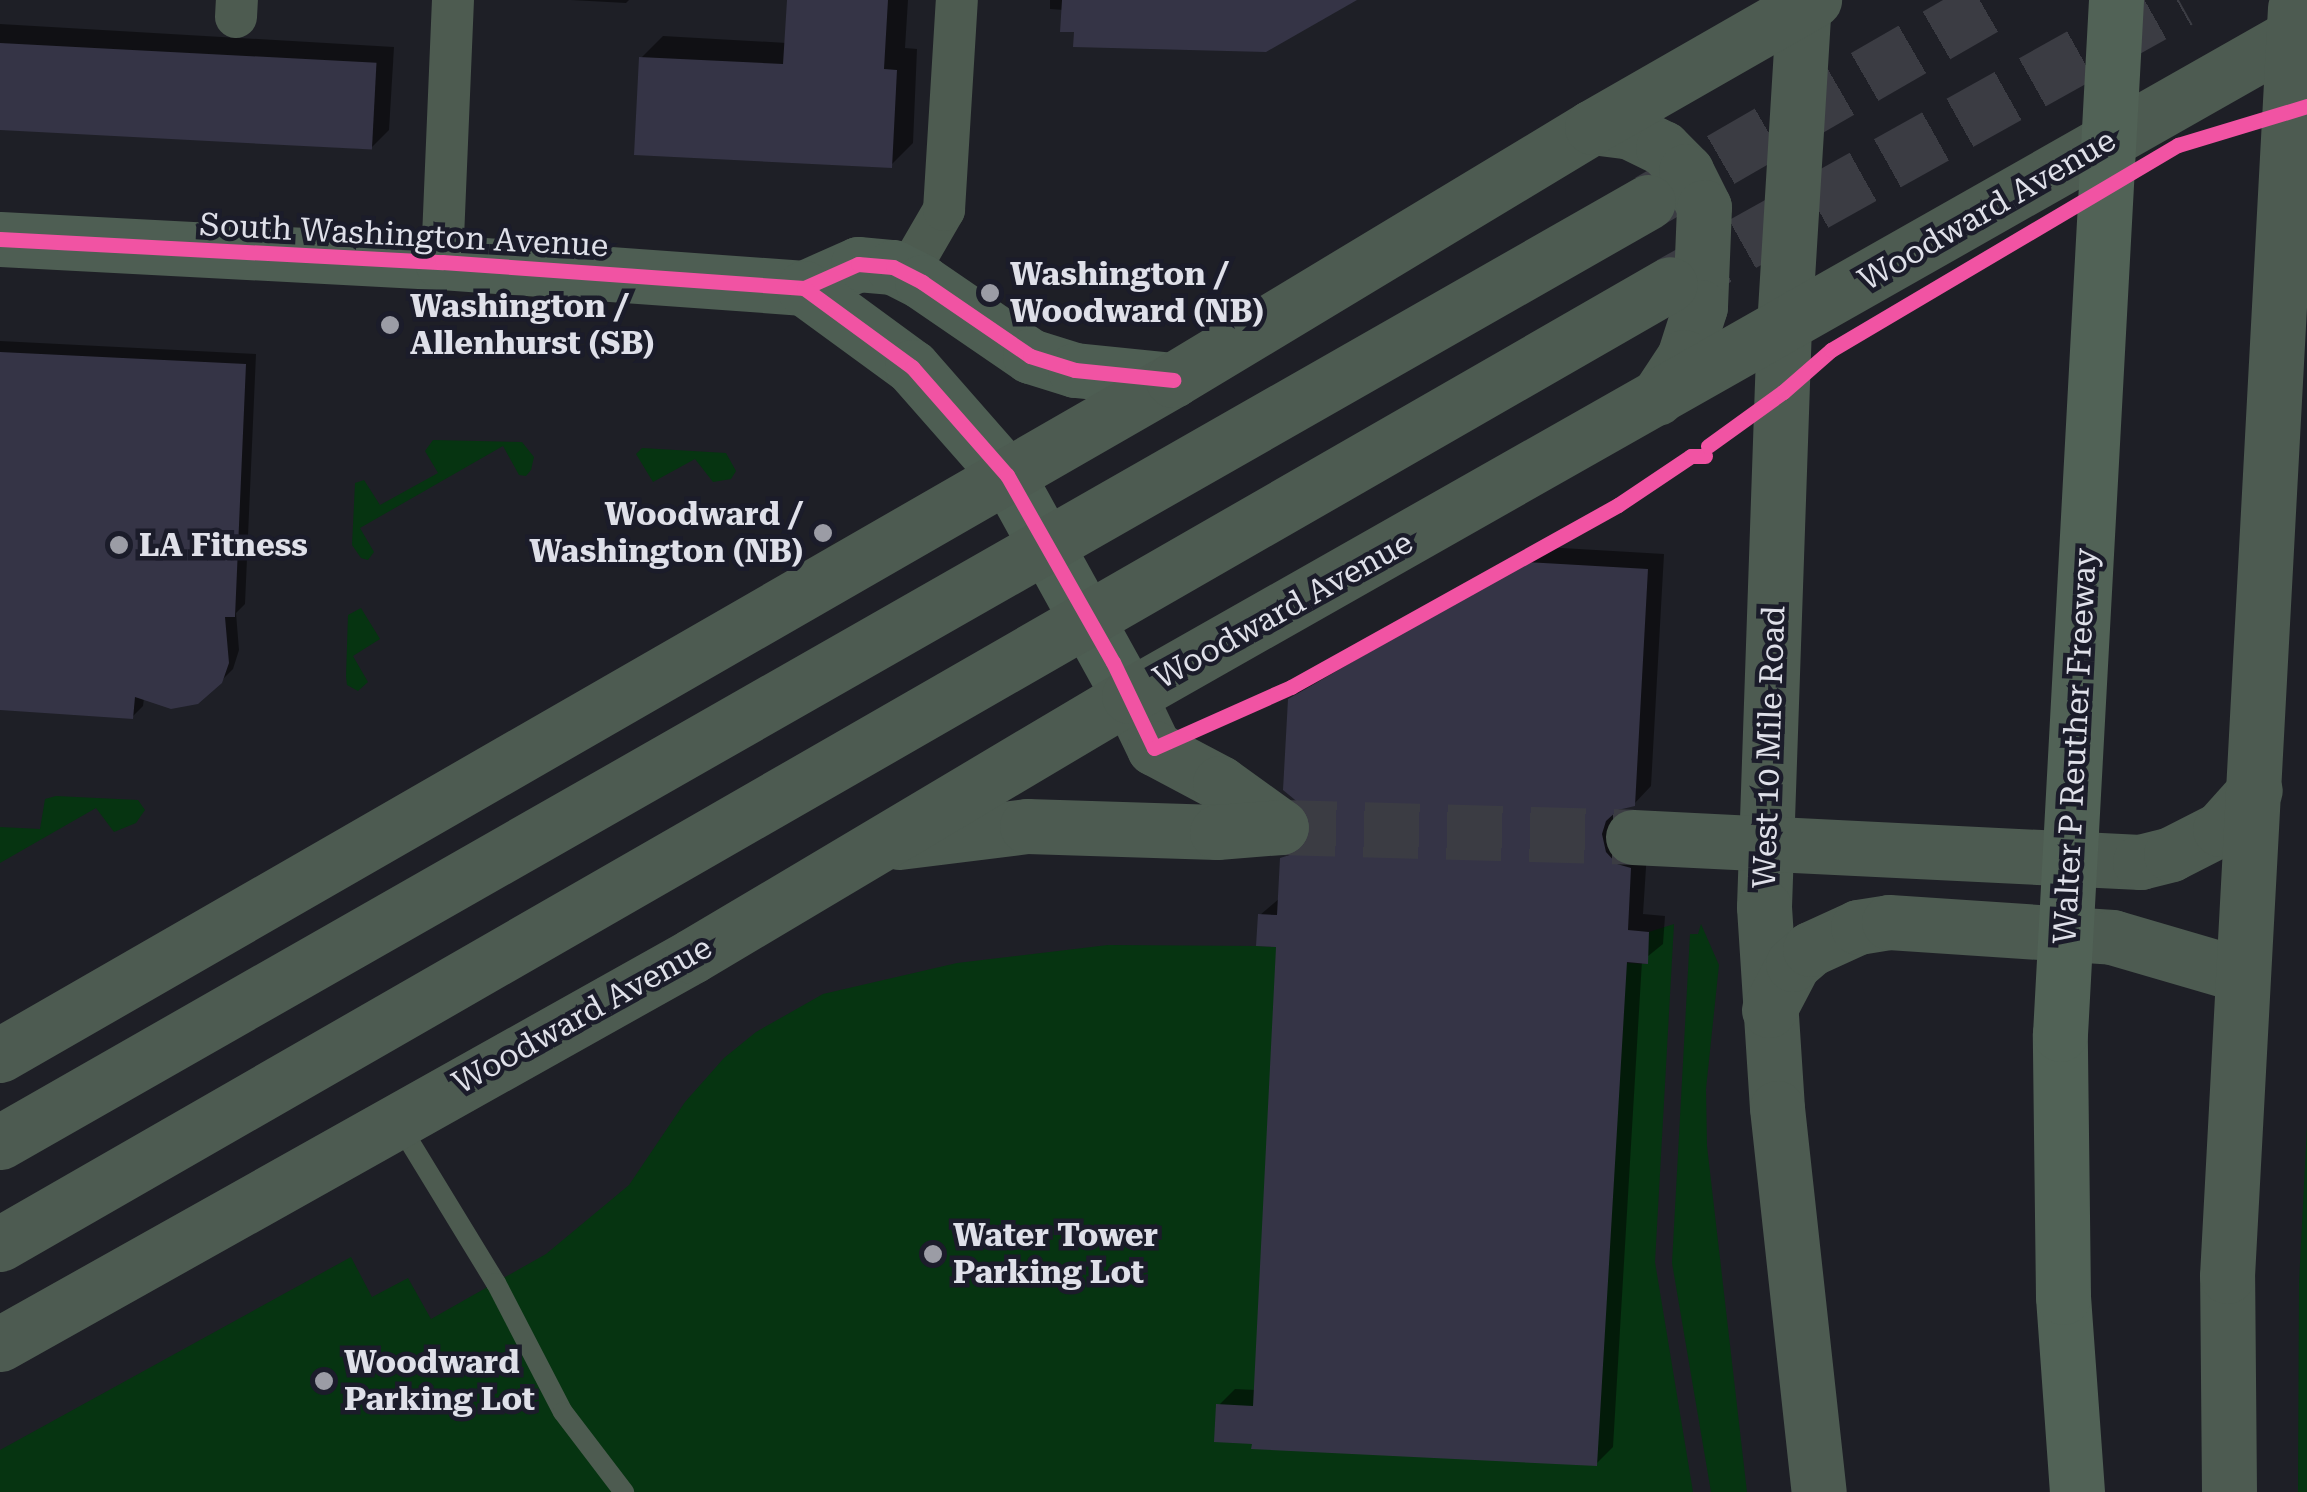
<!DOCTYPE html>
<html>
<head>
<meta charset="utf-8">
<style>
	body { margin:0 }
	#map { position:relative; width:2307px; height:1492px; overflow:hidden; background:#1e1f26; font-family:"Roboto Serif",serif }
	div>[style] { position:absolute }
	[style*='--x'] { left:calc(var(--x)*1px); top:calc(var(--y)*1px); width:calc(var(--w)*1px); rotate:calc(var(--a)*1deg) }
	.green>* { inset:0; background:#063411 }
	.shadow>* { inset:0; background:#0007 }
	.building>* { inset:0; background:#353446; transform-origin:0 0 }
	.primary-tunnel>* { height:55px; margin-top:-27.5px; transform-origin:0; background:repeating-linear-gradient(90deg,#3b3c43 0 55px,transparent 0 83px) }
	.lane>* { height:20px; margin:-10px; padding:0 10px; transform-origin:10px; border-radius:10px; background:#4d5b50 }
	.street>* { height:42px; margin:-21px; padding:0 21px; transform-origin:21px; border-radius:21px; background:#4d5b50 }
	.secondary>* { height:55px; margin:-27.5px; padding:0 27.5px; transform-origin:27.5px; border-radius:27.5px; background:#4e5e53 }
	.primary>* { height:55px; margin:-27.5px; padding:0 27.5px; transform-origin:27.5px; border-radius:27.5px; background:#4d5b51 }
	.highway>* { height:55px; margin:-27.5px; padding:0 27.5px; transform-origin:27.5px; border-radius:27.5px; background:#516256 }
	.cycleway>* { height:15px; margin:-7.5px; padding:0 7.5px; transform-origin:7.5px; border-radius:7.5px; background:#f153a3 }
	.dots>* { width:28px; height:28px; translate:-50% -50%; box-sizing:border-box; border:5px solid #1b1c2a; border-radius:50% }
	span { translate:-50% -50%; white-space:nowrap; text-align:center; line-height:1.15; -webkit-text-stroke:9px #1b1c2a; paint-order:stroke }
	.street-label { font-size:32px; color:#dfe0e9 }
	.poi-label { font-size:32px; color:#dfe0e9; font-weight:700 }
	.left { translate:0 -50%; text-align:left }
	.right { translate:-100% -50%; text-align:right }
</style>
</head>
<body>
<div id="map">
	<div class="green">
		<i style="clip-path:polygon(433px 440px,522px 442px,534px 457px,531px 470px,526px 476px,519px 475px,503px 446px,360px 528px,374px 552px,368px 560px,361px 558px,352px 545px,355px 483px,364px 480px,380px 505px,438px 473px,425px 451px)"></i>
		<i style="clip-path:polygon(642px 448px,726px 453px,736px 471px,731px 479px,713px 482px,695px 459px,653px 482px,636px 454px)"></i>
		<i style="clip-path:polygon(361px 608px,380px 639px,353px 656px,368px 682px,358px 691px,347px 685px,346px 676px,348px 615px)"></i>
		<i style="clip-path:polygon(56px 796px,138px 800px,145px 810px,136px 823px,114px 832px,96px 808px,0 863px,0 827px,40px 829px,45px 799px)"></i>
		<i style="clip-path:polygon(1674px 924px,1655px 1262px,1693px 1492px,0 1492px,0 1450px,351px 1257px,372px 1297px,408px 1278px,431px 1319px,546px 1254px,629px 1185px,685px 1102px,724px 1058px,756px 1032px,823px 994px,957px 963px,1108px 945px,1256px 946px,1647px 964px,1649px 932px)"></i>
		<i style="clip-path:polygon(1701px 924px,1719px 965px,1706px 1089px,1707px 1146px,1747px 1492px,1711px 1492px,1672px 1263px,1690px 934px,1698px 934px)"></i>
		<i style="clip-path:polygon(2307px 1126px,2307px 1492px,2298px 1492px,2299px 1283px)"></i>
	</div>
	<div class="shadow">
		<i style="clip-path:polygon(571px 0,629px 0,626px 3px)"></i>
		<i style="clip-path:polygon(790px 0,908px 0,905px 48px,917px 49px,913px 143px,891px 165px,641px 58px,663px 36px,787px 43px)"></i>
		<i style="clip-path:polygon(1050px 0,1355px 0,1077px 30px,1064px 10px,1050px 9px)"></i>
		<i style="clip-path:polygon(0 24px,394px 47px,389px 130px,370px 149px,0 128px)"></i>
		<i style="clip-path:polygon(0 341px,256px 354px,245px 604px,236px 613px,239px 650px,233px 669px,206px 696px,144px 698px,143px 706px,132px 717px,0 709px)"></i>
		<i style="clip-path:polygon(1545px 547px,1664px 554px,1651px 786px,1634px 804px,1621px 807px,1618px 816px,1647px 852px,1643px 914px,1665px 916px,1663px 944px,1642px 961px,1613px 1447px,1596px 1464px,1254px 1441px,1219px 1405px,1235px 1389px,1256px 1390px,1279px 945px,1260px 915px,1280px 898px,1282px 860px,1315px 832px,1290px 700px,1308px 683px)"></i>
	</div>
	<div class="building">
		<i style="clip-path:polygon(787px 0,888px 0,884px 69px,897px 70px,892px 168px,634px 155px,639px 57px,783px 64px)"></i>
		<i style="clip-path:polygon(1062px 0,1357px 0,1266px 52px,1073px 47px,1074px 32px,1060px 32px)"></i>
		<i style="left:0;top:43px;width:377px;height:87px;rotate:3deg"></i>
		<i style="clip-path:polygon(0 352px,246px 364px,235px 617px,225px 617px,229px 663px,222px 683px,198px 704px,171px 709px,135px 697px,133px 719px,0 710px)"></i>
		<i style="clip-path:polygon(1526px 562px,1648px 569px,1635px 806px,1618px 810px,1606px 821px,1602px 834px,1606px 852px,1617px 864px,1631px 868px,1628px 930px,1649px 932px,1648px 964px,1627px 962px,1597px 1466px,1251px 1449px,1252px 1444px,1214px 1442px,1216px 1404px,1253px 1406px,1276px 947px,1256px 946px,1258px 914px,1277px 915px,1280px 858px,1299px 852px,1312px 831px,1306px 809px,1283px 790px,1288px 699px)"></i>
	</div>
	<div class="primary-tunnel">
		<i style="--x:1649;--y:201;--w:402;--a:-30"></i>
		<i style="--x:1670;--y:284;--w:583;--a:-29.16"></i>
		<i style="--x:1281;--y:827;--w:352;--a:1.6"></i>
	</div>
	<div class="lane">
		<i style="--x:397;--y:1121;--w:190;--a:58.6"></i>
		<i style="--x:496;--y:1283;--w:145;--a:62.6"></i>
		<i style="--x:563;--y:1412;--w:101;--a:52.7"></i>
	</div>
	<div class="street">
		<i style="--x:236;--y:17;--w:17;--a:-87"></i>
		<i style="--x:442;--y:262;--w:262;--a:-87.6"></i>
		<i style="--x:908;--y:272;--w:72;--a:-59.9"></i>
		<i style="--x:944;--y:210;--w:210;--a:-86.5"></i>
	</div>
	<div class="secondary">
		<i style="--x:0;--y:239;--w:443;--a:3"></i>
		<i style="--x:442;--y:262;--w:363;--a:4.1"></i>
		<i style="--x:804;--y:288;--w:59;--a:-24"></i>
		<i style="--x:858;--y:264;--w:35;--a:5"></i>
		<i style="--x:893;--y:267;--w:33;--a:27"></i>
		<i style="--x:922;--y:282;--w:131;--a:34.4"></i>
		<i style="--x:1030;--y:356;--w:47;--a:17.3"></i>
		<i style="--x:1075;--y:370;--w:99;--a:5.8"></i>
		<i style="--x:804;--y:288;--w:134;--a:36.2"></i>
		<i style="--x:912;--y:367;--w:144;--a:48.7"></i>
		<i style="--x:1007;--y:475;--w:252;--a:61.1"></i>
	</div>
	<div class="primary">
		<i style="--x:1804;--y:0;--w:326;--a:93.5"></i>
		<i style="--x:1784;--y:325;--w:582;--a:91.97"></i>
		<i style="--x:1764;--y:907;--w:201;--a:86.3"></i>
		<i style="--x:1777;--y:1108;--w:386;--a:83.8"></i>
		<i style="--x:1592;--y:127;--w:38;--a:7"></i>
		<i style="--x:1630;--y:132;--w:37;--a:26"></i>
		<i style="--x:1663;--y:148;--w:33;--a:45"></i>
		<i style="--x:1686;--y:171;--w:40;--a:63.4"></i>
		<i style="--x:1704;--y:207;--w:100;--a:92.3"></i>
		<i style="--x:1700;--y:307;--w:52;--a:107.7"></i>
		<i style="--x:1684;--y:357;--w:49;--a:123.4"></i>
		<i style="--x:1129;--y:696;--w:58;--a:64.3"></i>
		<i style="--x:1154;--y:748;--w:75;--a:27.9"></i>
		<i style="--x:1220;--y:783;--w:75;--a:35.8"></i>
		<i style="--x:1633;--y:837;--w:508;--a:2.82"></i>
		<i style="--x:2140;--y:862;--w:32;--a:-14"></i>
		<i style="--x:2171;--y:854;--w:55;--a:-27"></i>
		<i style="--x:2220;--y:829;--w:52;--a:-48.1"></i>
		<i style="--x:899;--y:842;--w:129;--a:-7.1"></i>
		<i style="--x:1027;--y:826;--w:190;--a:1.8"></i>
		<i style="--x:1217;--y:832;--w:64;--a:-4.5"></i>
		<i style="--x:1769;--y:1010;--w:52;--a:-62.4"></i>
		<i style="--x:1793;--y:964;--w:23;--a:-41"></i>
		<i style="--x:1810;--y:949;--w:53;--a:-24.6"></i>
		<i style="--x:1858;--y:927;--w:31;--a:-9"></i>
		<i style="--x:1889;--y:922;--w:224;--a:3.8"></i>
		<i style="--x:2112;--y:937;--w:135;--a:16.3"></i>
		<i style="--x:0;--y:1055;--w:1353;--a:-29.92"></i>
		<i style="--x:1173;--y:380;--w:489;--a:-31.1"></i>
		<i style="--x:1592;--y:127;--w:256;--a:-29.8"></i>
		<i style="--x:0;--y:1142;--w:1897;--a:-29.7"></i>
		<i style="--x:0;--y:1244;--w:1926;--a:-29.89"></i>
		<i style="--x:0;--y:1344;--w:793;--a:-29.28"></i>
		<i style="--x:692;--y:956;--w:508;--a:-30.75"></i>
		<i style="--x:1129;--y:696;--w:1354;--a:-29.56"></i>
		<i style="--x:2229;--y:1492;--w:216;--a:-90.5"></i>
		<i style="--x:2227;--y:1276;--w:1270;--a:-86.93"></i>
	</div>
	<div class="highway">
		<i style="--x:2077;--y:1492;--w:196;--a:-94.1"></i>
		<i style="--x:2063;--y:1297;--w:263;--a:-90.7"></i>
		<i style="--x:2060;--y:1034;--w:1036;--a:-86.9"></i>
	</div>
	<div class="cycleway">
		<i style="--x:0;--y:239;--w:443;--a:3"></i>
		<i style="--x:442;--y:262;--w:363;--a:4.1"></i>
		<i style="--x:804;--y:288;--w:59;--a:-24"></i>
		<i style="--x:858;--y:264;--w:35;--a:5"></i>
		<i style="--x:893;--y:267;--w:33;--a:27"></i>
		<i style="--x:922;--y:282;--w:131;--a:34.4"></i>
		<i style="--x:1030;--y:356;--w:47;--a:17.3"></i>
		<i style="--x:1075;--y:370;--w:99;--a:5.8"></i>
		<i style="--x:804;--y:288;--w:134;--a:36.2"></i>
		<i style="--x:912;--y:367;--w:144;--a:48.7"></i>
		<i style="--x:1007;--y:475;--w:215;--a:60.5"></i>
		<i style="--x:1113;--y:662;--w:95;--a:64.5"></i>
		<i style="--x:1154;--y:748;--w:150;--a:-24"></i>
		<i style="--x:1291;--y:687;--w:374;--a:-29.1"></i>
		<i style="--x:1618;--y:505;--w:88;--a:-33.9"></i>
		<i style="--x:1691;--y:456;--w:14;--a:0"></i>
		<i style="--x:1708;--y:446;--w:92;--a:-35.8"></i>
		<i style="--x:1783;--y:392;--w:64;--a:-41.2"></i>
		<i style="--x:1831;--y:350;--w:403;--a:-30.6"></i>
		<i style="--x:2178;--y:145;--w:135;--a:-16.8"></i>
	</div>
	<div class="dots">
		<i style="left:990px;top:293px;background:#9b9ca5"></i>
		<i style="left:390px;top:325px;background:#9b9ca5"></i>
		<i style="left:823px;top:533px;background:#9b9ca5"></i>
		<i style="left:119px;top:545px;background:#9b9ca5"></i>
		<i style="left:933px;top:1254px;background:#9b9ca5"></i>
		<i style="left:324px;top:1381px;background:#9b9ca5"></i>
	</div>
	<div class="street-label">
		<span style="left:1987px;top:210px;rotate:-30deg">Woodward Avenue</span>
		<span style="left:404px;top:235px;rotate:3deg">South Washington Avenue</span>
		<span style="left:1283px;top:610px;rotate:-29deg">Woodward Avenue</span>
		<span style="left:2075px;top:746px;rotate:-87deg">Walter P Reuther Freeway</span>
		<span style="left:1769px;top:747px;rotate:-88deg">West 10 Mile Road</span>
		<span style="left:582px;top:1015px;rotate:-29deg">Woodward Avenue</span>
	</div>
	<div class="poi-label">
		<span class="left" style="left:1010px;top:293px">Washington /<br>Woodward (NB)</span>
		<span class="left" style="left:410px;top:325px">Washington /<br>Allenhurst (SB)</span>
		<span class="right" style="left:803px;top:533px">Woodward /<br>Washington (NB)</span>
		<span class="left" style="left:139px;top:545px">LA Fitness</span>
		<span class="left" style="left:953px;top:1254px">Water Tower<br>Parking Lot</span>
		<span class="left" style="left:344px;top:1381px">Woodward<br>Parking Lot</span>
	</div>
</div>
</body>
</html>
